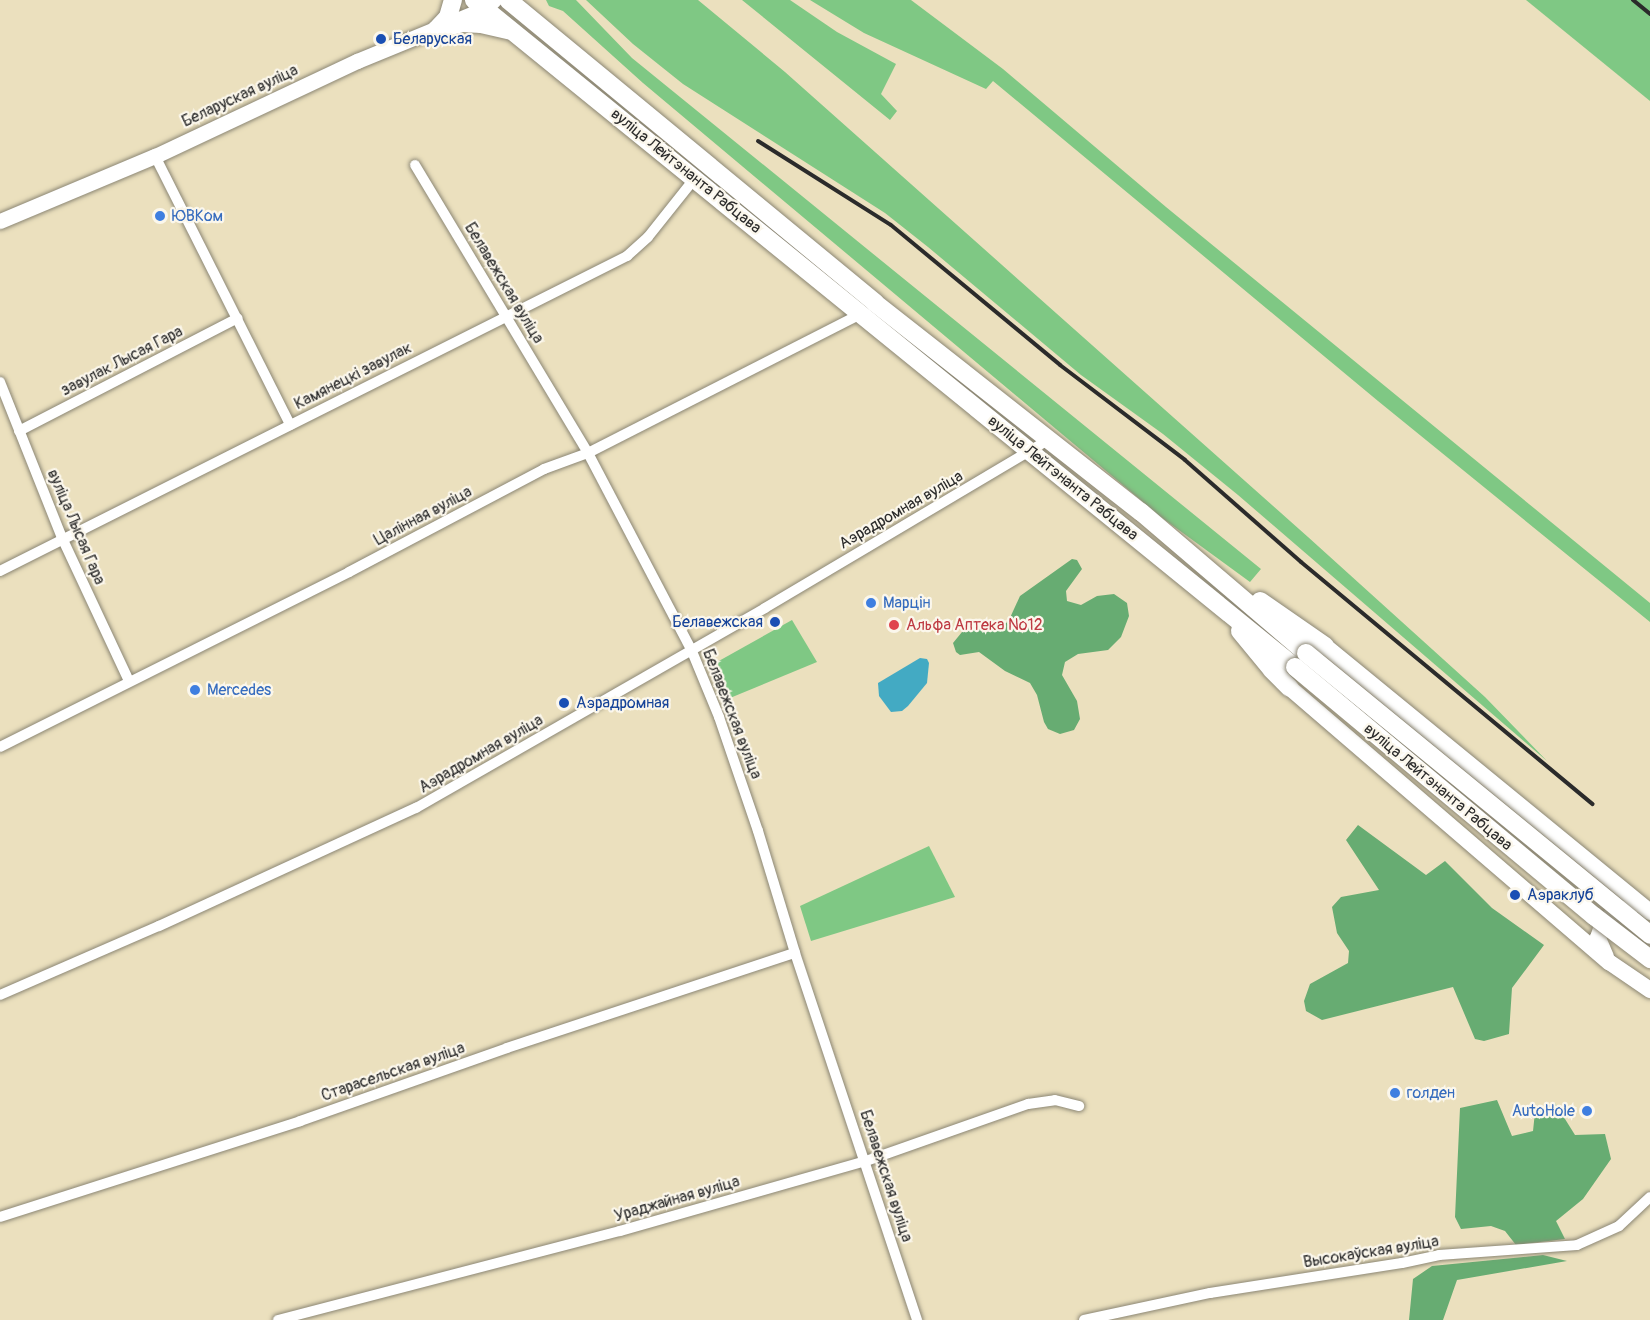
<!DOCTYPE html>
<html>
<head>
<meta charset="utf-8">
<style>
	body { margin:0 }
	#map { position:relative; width:1650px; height:1320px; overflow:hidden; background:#ebe0be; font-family:Pangolin,sans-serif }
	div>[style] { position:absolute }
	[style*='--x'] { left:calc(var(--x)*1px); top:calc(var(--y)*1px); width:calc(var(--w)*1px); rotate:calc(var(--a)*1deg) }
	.green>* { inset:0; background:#7fc884 }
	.forest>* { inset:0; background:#67ac72 }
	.water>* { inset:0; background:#43aac3 }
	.roads { filter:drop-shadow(0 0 2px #8b8674) drop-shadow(0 0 2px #8b8674) }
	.minor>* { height:10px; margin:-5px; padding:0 5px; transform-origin:5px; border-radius:5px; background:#fff }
	.secondary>* { height:15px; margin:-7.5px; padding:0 7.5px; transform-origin:7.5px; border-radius:7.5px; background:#fff }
	.primary>* { height:16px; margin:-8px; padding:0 8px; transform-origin:8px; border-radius:8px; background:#fff }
	.trunk>* { height:18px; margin:-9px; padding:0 9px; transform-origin:9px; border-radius:9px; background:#fff }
	.rail>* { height:4px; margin:-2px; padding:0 2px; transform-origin:2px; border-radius:2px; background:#2b2b2b }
	.bridges { filter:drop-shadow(0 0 2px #8b8674) drop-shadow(0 0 2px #8b8674) }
	.trunk-bridge>* { height:18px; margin:-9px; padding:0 9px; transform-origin:9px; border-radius:9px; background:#fff }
	.dots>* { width:16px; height:16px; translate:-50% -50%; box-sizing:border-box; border:3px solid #fbf7ec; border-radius:50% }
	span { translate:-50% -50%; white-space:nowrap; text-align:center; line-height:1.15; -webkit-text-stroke:4.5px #fbf7ec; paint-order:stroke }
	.transit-label { font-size:16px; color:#164399 }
	.left { translate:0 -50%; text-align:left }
	.right { translate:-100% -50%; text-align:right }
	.street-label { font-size:16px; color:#2b2b2b }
	.shop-label { font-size:16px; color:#366cbe }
	.health-label { font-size:16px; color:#be3a42 }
</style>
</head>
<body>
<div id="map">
	<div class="green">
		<i style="clip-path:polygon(546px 0,576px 0,632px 58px,1261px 569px,1250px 582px,1161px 517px,643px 83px,563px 11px,549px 6px)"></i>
		<i style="clip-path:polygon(586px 0,698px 0,785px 72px,1308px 537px,1485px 697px,1547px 761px,1238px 495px,1163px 434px,1081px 375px,928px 247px,885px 213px,683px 84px,633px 44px)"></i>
		<i style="clip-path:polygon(742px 0,790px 0,837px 32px,896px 64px,881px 94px,897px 111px,890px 120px)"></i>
		<i style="clip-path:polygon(810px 0,911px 0,1003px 69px,1166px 207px,1650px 603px,1650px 622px,1378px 401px,993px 81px,986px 89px,864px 33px)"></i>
		<i style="clip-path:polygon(1526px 0,1650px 0,1650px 101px)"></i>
		<i style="clip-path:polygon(792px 620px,817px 662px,730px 698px,717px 662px)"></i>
		<i style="clip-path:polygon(929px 846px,955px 897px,811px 941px,800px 906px)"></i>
	</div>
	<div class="forest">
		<i style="clip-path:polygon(1072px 559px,1077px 560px,1082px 569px,1066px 591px,1067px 601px,1081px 605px,1097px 596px,1114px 594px,1127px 603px,1129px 616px,1121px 637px,1108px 650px,1078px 654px,1065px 662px,1062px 675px,1077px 701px,1080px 719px,1074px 730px,1060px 734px,1048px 729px,1044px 722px,1037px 695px,1030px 683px,1005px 671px,979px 652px,960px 655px,956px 652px,953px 643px,962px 632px,971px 629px,996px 629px,1003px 626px,1009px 620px,1020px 596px)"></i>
		<i style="clip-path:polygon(1358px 825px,1426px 875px,1445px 861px,1492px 908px,1544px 945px,1512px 988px,1509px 1034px,1484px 1041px,1475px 1039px,1453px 987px,1322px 1020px,1306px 1011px,1304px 1001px,1310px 984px,1348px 963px,1349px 951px,1337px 933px,1332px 907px,1341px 897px,1379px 890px,1346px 840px)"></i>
		<i style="clip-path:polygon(1497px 1100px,1512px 1136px,1533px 1131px,1535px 1112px,1555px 1103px,1575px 1135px,1605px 1134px,1611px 1159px,1583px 1199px,1556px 1221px,1565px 1239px,1516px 1245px,1505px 1231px,1491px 1226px,1461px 1229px,1455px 1217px,1460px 1108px)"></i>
		<i style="clip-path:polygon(1543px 1255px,1567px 1261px,1457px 1280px,1443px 1320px,1409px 1320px,1413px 1279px,1432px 1266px)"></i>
	</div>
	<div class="water">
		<i style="clip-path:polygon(920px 658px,927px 659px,929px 663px,927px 683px,908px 706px,902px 711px,891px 712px,879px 696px,878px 683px)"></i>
	</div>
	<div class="roads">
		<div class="minor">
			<i style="--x:155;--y:156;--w:301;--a:63.3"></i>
			<i style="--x:415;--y:165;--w:336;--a:59"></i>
			<i style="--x:588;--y:453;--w:221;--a:62.3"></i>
			<i style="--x:691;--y:649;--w:74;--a:67.6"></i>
			<i style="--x:719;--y:717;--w:120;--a:71.1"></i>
			<i style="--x:758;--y:831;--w:127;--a:73.1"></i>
			<i style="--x:795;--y:953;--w:387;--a:71.6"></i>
			<i style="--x:0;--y:382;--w:170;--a:68.3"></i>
			<i style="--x:63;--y:540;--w:156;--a:64.9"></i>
			<i style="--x:19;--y:431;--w:246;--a:-27.3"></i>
			<i style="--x:0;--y:571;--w:702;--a:-26.67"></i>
			<i style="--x:627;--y:256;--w:28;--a:-42"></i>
			<i style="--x:648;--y:237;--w:75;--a:-51.5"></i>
			<i style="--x:0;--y:747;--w:390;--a:-26.6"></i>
			<i style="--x:349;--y:572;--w:221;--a:-27.8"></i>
			<i style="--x:544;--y:469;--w:47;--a:-20"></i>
			<i style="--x:588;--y:453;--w:306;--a:-27"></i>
			<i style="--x:0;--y:995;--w:173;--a:-23.5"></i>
			<i style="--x:159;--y:926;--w:283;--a:-24.7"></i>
			<i style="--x:416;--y:808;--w:402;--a:-29.8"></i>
			<i style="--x:765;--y:608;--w:329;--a:-30.7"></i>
			<i style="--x:0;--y:1217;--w:315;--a:-17.7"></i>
			<i style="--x:300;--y:1121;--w:219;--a:-19.4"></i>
			<i style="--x:507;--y:1048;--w:303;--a:-18.3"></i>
			<i style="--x:278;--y:1320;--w:353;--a:-14.6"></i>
			<i style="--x:620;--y:1231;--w:256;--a:-15.9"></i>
			<i style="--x:866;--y:1161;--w:172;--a:-19.4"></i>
			<i style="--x:1028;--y:1104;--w:27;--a:-8"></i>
			<i style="--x:1055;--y:1100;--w:25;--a:14"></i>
			<i style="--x:1084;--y:1320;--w:129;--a:-12.1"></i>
			<i style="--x:1210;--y:1293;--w:194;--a:-8.9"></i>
			<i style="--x:1402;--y:1263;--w:38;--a:-12"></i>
			<i style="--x:1439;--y:1255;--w:138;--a:-4.1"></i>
			<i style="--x:1577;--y:1245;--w:46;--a:-24.3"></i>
			<i style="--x:1619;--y:1226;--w:42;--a:-43.1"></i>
		</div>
		<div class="secondary">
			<i style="--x:0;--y:221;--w:168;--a:-22.8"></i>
			<i style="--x:155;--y:156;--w:223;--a:-25.2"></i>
			<i style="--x:357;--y:61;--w:137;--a:-22.3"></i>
			<i style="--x:484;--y:9;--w:13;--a:-42"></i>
		</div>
		<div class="primary">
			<i style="--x:1325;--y:646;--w:420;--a:39.3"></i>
			<i style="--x:1290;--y:688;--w:421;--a:40.7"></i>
			<i style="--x:1609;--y:962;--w:50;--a:34.3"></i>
			<i style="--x:1606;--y:957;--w:21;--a:-113"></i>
			<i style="--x:1598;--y:938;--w:13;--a:-72"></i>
			<i style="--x:1602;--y:926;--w:17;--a:-50"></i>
			<i style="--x:1613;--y:913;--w:19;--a:-18"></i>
		</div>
		<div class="trunk">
			<i style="--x:474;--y:0;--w:1058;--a:39.09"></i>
			<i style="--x:508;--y:0;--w:476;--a:39.5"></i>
			<i style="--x:875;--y:303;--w:338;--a:38.2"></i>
			<i style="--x:1141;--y:512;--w:217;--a:40.5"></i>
			<i style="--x:436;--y:30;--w:28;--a:-15"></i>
			<i style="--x:463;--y:23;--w:18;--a:3"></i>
			<i style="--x:481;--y:24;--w:28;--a:13"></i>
			<i style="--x:436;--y:30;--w:18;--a:-47"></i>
			<i style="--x:448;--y:17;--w:18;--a:-74"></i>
			<i style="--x:1260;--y:601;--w:79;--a:34.7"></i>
			<i style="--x:1240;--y:631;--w:50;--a:50.6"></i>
			<i style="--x:1272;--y:670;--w:25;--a:45"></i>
		</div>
	</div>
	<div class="rail">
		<i style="--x:1633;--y:0;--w:22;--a:39"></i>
		<i style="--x:758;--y:141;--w:157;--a:32.3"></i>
		<i style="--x:891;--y:225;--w:219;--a:39.6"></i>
		<i style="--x:1060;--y:365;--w:157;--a:37.2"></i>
		<i style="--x:1185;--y:460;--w:154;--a:41.3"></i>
		<i style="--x:1301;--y:562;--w:379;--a:39.7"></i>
	</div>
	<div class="bridges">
		<div class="trunk-bridge">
			<i style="--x:1306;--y:653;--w:445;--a:39.3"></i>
			<i style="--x:1295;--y:667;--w:389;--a:39.8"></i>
			<i style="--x:1594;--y:916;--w:71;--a:37.5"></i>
		</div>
	</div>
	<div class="dots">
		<i style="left:381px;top:39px;background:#1a4fb4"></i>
		<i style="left:160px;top:216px;background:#3f7fe0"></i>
		<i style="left:871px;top:603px;background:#3f7fe0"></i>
		<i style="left:775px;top:622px;background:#1a4fb4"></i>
		<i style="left:894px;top:625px;background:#e0444e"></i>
		<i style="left:195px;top:690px;background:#3f7fe0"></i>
		<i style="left:564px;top:703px;background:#1a4fb4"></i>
		<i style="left:1515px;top:895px;background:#1a4fb4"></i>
		<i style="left:1395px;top:1093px;background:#3f7fe0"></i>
		<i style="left:1587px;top:1111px;background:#3f7fe0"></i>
	</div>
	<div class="transit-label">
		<span class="left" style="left:393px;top:39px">Беларуская</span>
		<span class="right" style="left:763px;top:622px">Белавежская</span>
		<span class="left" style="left:576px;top:703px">Аэрадромная</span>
		<span class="left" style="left:1527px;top:895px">Аэраклуб</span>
	</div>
	<div class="street-label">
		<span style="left:240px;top:96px;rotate:-25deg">Беларуская вуліца</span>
		<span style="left:686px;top:171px;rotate:39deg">вуліца Лейтэнанта Рабцава</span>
		<span style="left:504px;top:283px;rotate:59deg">Белавежская вуліца</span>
		<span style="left:122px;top:361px;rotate:-27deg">завулак Лысая Гара</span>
		<span style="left:353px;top:376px;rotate:-27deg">Камянецкі завулак</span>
		<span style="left:1063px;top:478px;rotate:39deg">вуліца Лейтэнанта Рабцава</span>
		<span style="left:901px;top:510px;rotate:-30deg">Аэрадромная вуліца</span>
		<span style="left:423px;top:516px;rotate:-28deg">Цалінная вуліца</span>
		<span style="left:76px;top:527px;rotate:67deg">вуліца Лысая Гара</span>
		<span style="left:732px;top:714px;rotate:69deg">Белавежская вуліца</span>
		<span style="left:481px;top:754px;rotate:-30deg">Аэрадромная вуліца</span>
		<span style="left:1438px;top:787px;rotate:40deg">вуліца Лейтэнанта Рабцава</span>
		<span style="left:393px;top:1072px;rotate:-19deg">Старасельская вуліца</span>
		<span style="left:886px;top:1176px;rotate:72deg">Белавежская вуліца</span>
		<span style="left:677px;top:1199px;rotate:-16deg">Ураджайная вуліца</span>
		<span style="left:1371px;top:1252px;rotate:-9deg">Высокаўская вуліца</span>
	</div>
	<div class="shop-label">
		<span class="left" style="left:172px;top:216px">ЮВКом</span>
		<span class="left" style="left:883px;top:603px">Марцін</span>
		<span class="left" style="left:207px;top:690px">Mercedes</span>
		<span class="left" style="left:1407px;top:1093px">голден</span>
		<span class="right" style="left:1575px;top:1111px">AutoHole</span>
	</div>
	<div class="health-label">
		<span class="left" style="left:906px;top:625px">Альфа Аптека №12</span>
	</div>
</div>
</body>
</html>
